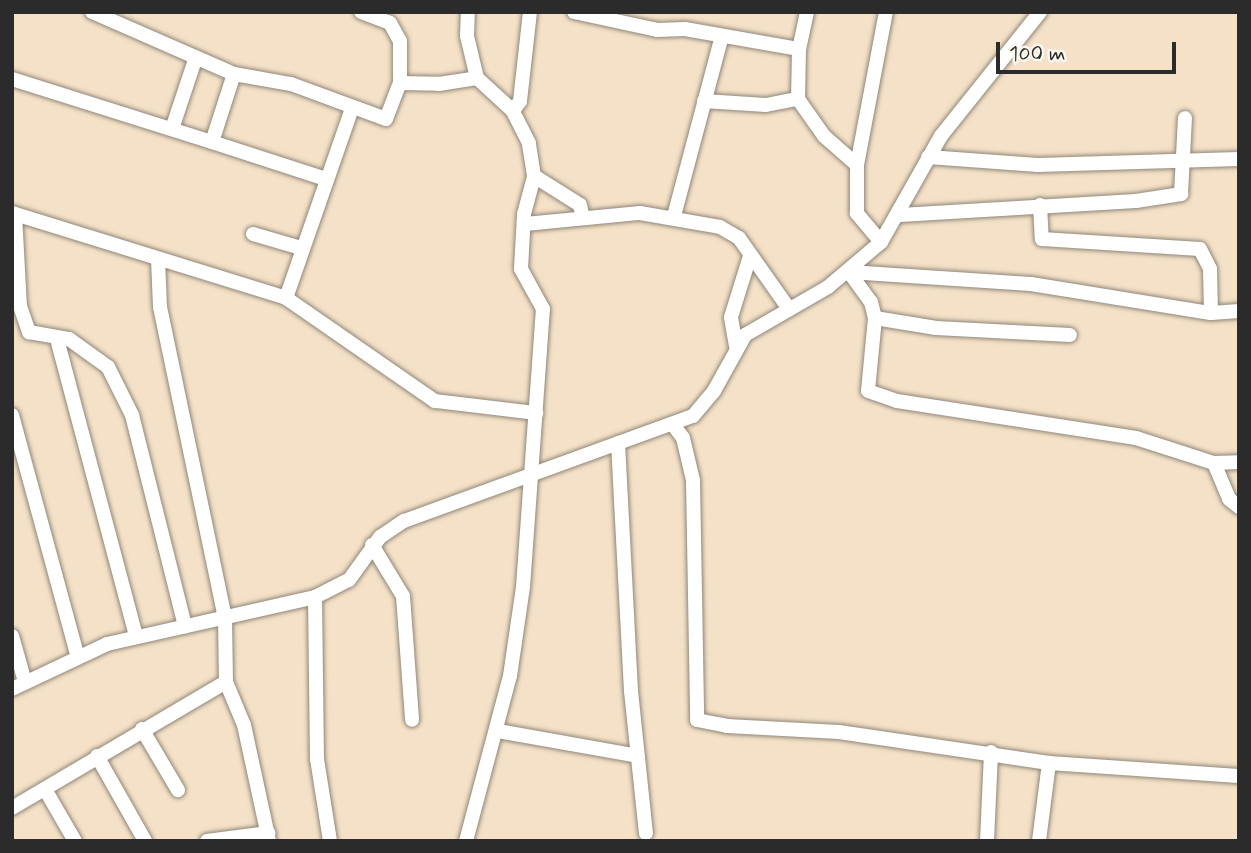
<!DOCTYPE html>
<html>
<head>
<meta charset="utf-8">
<style>
	body { margin:0 }
	#map { position:relative; width:1251px; height:853px; overflow:hidden; background:#f4e1c7; font-family:Mynerve,sans-serif }
	div>[style] { position:absolute }
	[style*='--x'] { left:calc(var(--x)*1px); top:calc(var(--y)*1px); width:calc(var(--w)*1px); rotate:calc(var(--a)*1deg) }
	.roads { filter:drop-shadow(0 0 2px #908679) drop-shadow(0 0 2px #908679) }
	.minor>* { height:14px; margin:-7px; padding:0 7px; transform-origin:7px; border-radius:7px; background:#fff }
	span { translate:-50% -50%; white-space:nowrap; text-align:center; line-height:1.15; -webkit-text-stroke:6px #fbf7ec; paint-order:stroke }
	.frame { position:absolute; inset:0; border:14px solid #2b2b2b; pointer-events:none }
	.scale { position:absolute; left:996px; top:42px; width:180px; height:32px; box-sizing:border-box; border:4px solid #2b2b2b; border-top:0; padding-left:9px; font-size:21px; line-height:24px; white-space:nowrap; color:#2b2b2b; -webkit-text-stroke:5px #fbf7ec; paint-order:stroke }
</style>
</head>
<body>
<div id="map">
	<div class="roads">
		<div class="minor">
			<i style="--x:574;--y:12;--w:85;--a:12.2"></i>
			<i style="--x:657;--y:30;--w:28;--a:-2"></i>
			<i style="--x:685;--y:29;--w:116;--a:10"></i>
			<i style="--x:807;--y:12;--w:38;--a:102"></i>
			<i style="--x:799;--y:49;--w:50;--a:91.1"></i>
			<i style="--x:798;--y:99;--w:45;--a:54.9"></i>
			<i style="--x:824;--y:136;--w:44;--a:41.3"></i>
			<i style="--x:234;--y:74;--w:58;--a:10"></i>
			<i style="--x:291;--y:84;--w:101;--a:20.2"></i>
			<i style="--x:386;--y:119;--w:39;--a:-69"></i>
			<i style="--x:400;--y:83;--w:42;--a:-90"></i>
			<i style="--x:400;--y:41;--w:21;--a:-119"></i>
			<i style="--x:390;--y:23;--w:31;--a:-159"></i>
			<i style="--x:12;--y:79;--w:210;--a:17.5"></i>
			<i style="--x:212;--y:142;--w:71;--a:-72.1"></i>
			<i style="--x:234;--y:74;--w:155;--a:-156.4"></i>
			<i style="--x:400;--y:83;--w:39;--a:1"></i>
			<i style="--x:439;--y:84;--w:38;--a:-9"></i>
			<i style="--x:704;--y:101;--w:62;--a:3.7"></i>
			<i style="--x:766;--y:105;--w:33;--a:-11"></i>
			<i style="--x:513;--y:111;--w:12;--a:-55"></i>
			<i style="--x:520;--y:101;--w:90;--a:-83.6"></i>
			<i style="--x:172;--y:129;--w:73;--a:-71.6"></i>
			<i style="--x:212;--y:142;--w:120;--a:18"></i>
			<i style="--x:928;--y:157;--w:110;--a:4.2"></i>
			<i style="--x:1038;--y:165;--w:201;--a:-1.7"></i>
			<i style="--x:534;--y:176;--w:54;--a:32.2"></i>
			<i style="--x:580;--y:205;--w:13;--a:77"></i>
			<i style="--x:1040;--y:205;--w:34;--a:87"></i>
			<i style="--x:1042;--y:239;--w:158;--a:3.6"></i>
			<i style="--x:1200;--y:249;--w:22;--a:63"></i>
			<i style="--x:1210;--y:269;--w:44;--a:88.7"></i>
			<i style="--x:12;--y:213;--w:287;--a:17.2"></i>
			<i style="--x:286;--y:298;--w:181;--a:34.7"></i>
			<i style="--x:435;--y:401;--w:102;--a:6.8"></i>
			<i style="--x:15;--y:215;--w:91;--a:86.9"></i>
			<i style="--x:20;--y:306;--w:28;--a:71"></i>
			<i style="--x:29;--y:332;--w:41;--a:9.9"></i>
			<i style="--x:69;--y:339;--w:48;--a:35.7"></i>
			<i style="--x:108;--y:367;--w:54;--a:63.4"></i>
			<i style="--x:132;--y:415;--w:218;--a:75.9"></i>
			<i style="--x:900;--y:215;--w:236;--a:-3.4"></i>
			<i style="--x:1136;--y:201;--w:46;--a:-8.8"></i>
			<i style="--x:1181;--y:194;--w:76;--a:-87"></i>
			<i style="--x:674;--y:216;--w:186;--a:-75.1"></i>
			<i style="--x:525;--y:224;--w:116;--a:-5.5"></i>
			<i style="--x:640;--y:213;--w:81;--a:9.9"></i>
			<i style="--x:720;--y:227;--w:22;--a:30"></i>
			<i style="--x:739;--y:238;--w:87;--a:54.8"></i>
			<i style="--x:253;--y:234;--w:50;--a:16.3"></i>
			<i style="--x:881;--y:242;--w:38;--a:-130"></i>
			<i style="--x:857;--y:213;--w:48;--a:-90"></i>
			<i style="--x:857;--y:165;--w:156;--a:-79.3"></i>
			<i style="--x:158;--y:259;--w:48;--a:87.6"></i>
			<i style="--x:160;--y:307;--w:319;--a:78.2"></i>
			<i style="--x:225;--y:619;--w:63;--a:89.1"></i>
			<i style="--x:226;--y:682;--w:47;--a:67.3"></i>
			<i style="--x:244;--y:725;--w:119;--a:77.8"></i>
			<i style="--x:849;--y:272;--w:37;--a:54"></i>
			<i style="--x:871;--y:302;--w:16;--a:76"></i>
			<i style="--x:875;--y:318;--w:73;--a:95.5"></i>
			<i style="--x:868;--y:391;--w:31;--a:19"></i>
			<i style="--x:897;--y:401;--w:242;--a:8.8"></i>
			<i style="--x:1136;--y:438;--w:82;--a:17.8"></i>
			<i style="--x:1214;--y:463;--w:25;--a:-2"></i>
			<i style="--x:849;--y:272;--w:182;--a:3.8"></i>
			<i style="--x:1031;--y:284;--w:182;--a:9.2"></i>
			<i style="--x:1211;--y:313;--w:28;--a:-4"></i>
			<i style="--x:286;--y:298;--w:201;--a:-70.8"></i>
			<i style="--x:875;--y:318;--w:62;--a:9.3"></i>
			<i style="--x:936;--y:328;--w:134;--a:3"></i>
			<i style="--x:57;--y:339;--w:306;--a:75.1"></i>
			<i style="--x:736;--y:346;--w:29;--a:-100"></i>
			<i style="--x:731;--y:317;--w:64;--a:-72.7"></i>
			<i style="--x:12;--y:415;--w:249;--a:74.8"></i>
			<i style="--x:674;--y:426;--w:15;--a:53"></i>
			<i style="--x:683;--y:438;--w:43;--a:76.6"></i>
			<i style="--x:693;--y:480;--w:240;--a:89"></i>
			<i style="--x:697;--y:720;--w:31;--a:11"></i>
			<i style="--x:727;--y:726;--w:112;--a:3.1"></i>
			<i style="--x:839;--y:732;--w:212;--a:8.4"></i>
			<i style="--x:1049;--y:763;--w:190;--a:3.9"></i>
			<i style="--x:618;--y:443;--w:248;--a:87"></i>
			<i style="--x:631;--y:691;--w:143;--a:84"></i>
			<i style="--x:1214;--y:463;--w:39;--a:67"></i>
			<i style="--x:1229;--y:499;--w:13;--a:39"></i>
			<i style="--x:372;--y:545;--w:60;--a:58.7"></i>
			<i style="--x:403;--y:596;--w:124;--a:85.8"></i>
			<i style="--x:315;--y:597;--w:162;--a:89.3"></i>
			<i style="--x:317;--y:759;--w:83;--a:81"></i>
			<i style="--x:12;--y:636;--w:48;--a:74.2"></i>
			<i style="--x:12;--y:689;--w:105;--a:-25.3"></i>
			<i style="--x:107;--y:644;--w:213;--a:-12.7"></i>
			<i style="--x:315;--y:597;--w:38;--a:-27"></i>
			<i style="--x:349;--y:580;--w:53;--a:-54.2"></i>
			<i style="--x:380;--y:537;--w:29;--a:-34"></i>
			<i style="--x:404;--y:521;--w:307;--a:-20"></i>
			<i style="--x:693;--y:416;--w:33;--a:-50"></i>
			<i style="--x:714;--y:391;--w:64;--a:-61"></i>
			<i style="--x:745;--y:335;--w:96;--a:-30"></i>
			<i style="--x:828;--y:287;--w:70;--a:-40.3"></i>
			<i style="--x:881;--y:242;--w:122;--a:-60.5"></i>
			<i style="--x:941;--y:136;--w:159;--a:-51.4"></i>
			<i style="--x:142;--y:729;--w:71;--a:59.5"></i>
			<i style="--x:498;--y:731;--w:142;--a:10.1"></i>
			<i style="--x:97;--y:756;--w:98;--a:60.5"></i>
			<i style="--x:46;--y:791;--w:58;--a:59.9"></i>
			<i style="--x:12;--y:808;--w:248;--a:-30.5"></i>
			<i style="--x:207;--y:841;--w:62;--a:-7.5"></i>
			<i style="--x:466;--y:841;--w:171;--a:-75.1"></i>
			<i style="--x:510;--y:676;--w:90;--a:-81.7"></i>
			<i style="--x:523;--y:587;--w:279;--a:-85.9"></i>
			<i style="--x:543;--y:309;--w:46;--a:-118.8"></i>
			<i style="--x:521;--y:269;--w:55;--a:-86.9"></i>
			<i style="--x:524;--y:214;--w:39;--a:-75"></i>
			<i style="--x:534;--y:176;--w:33;--a:-99"></i>
			<i style="--x:529;--y:143;--w:36;--a:-117"></i>
			<i style="--x:513;--y:111;--w:49;--a:-137.5"></i>
			<i style="--x:477;--y:78;--w:43;--a:-103.4"></i>
			<i style="--x:467;--y:36;--w:24;--a:-88"></i>
			<i style="--x:987;--y:841;--w:89;--a:-87.4"></i>
			<i style="--x:1039;--y:841;--w:79;--a:-82.7"></i>
		</div>
	</div>
	<div class="frame"></div>
	<div class="scale">100 m</div>
</div>
</body>
</html>
